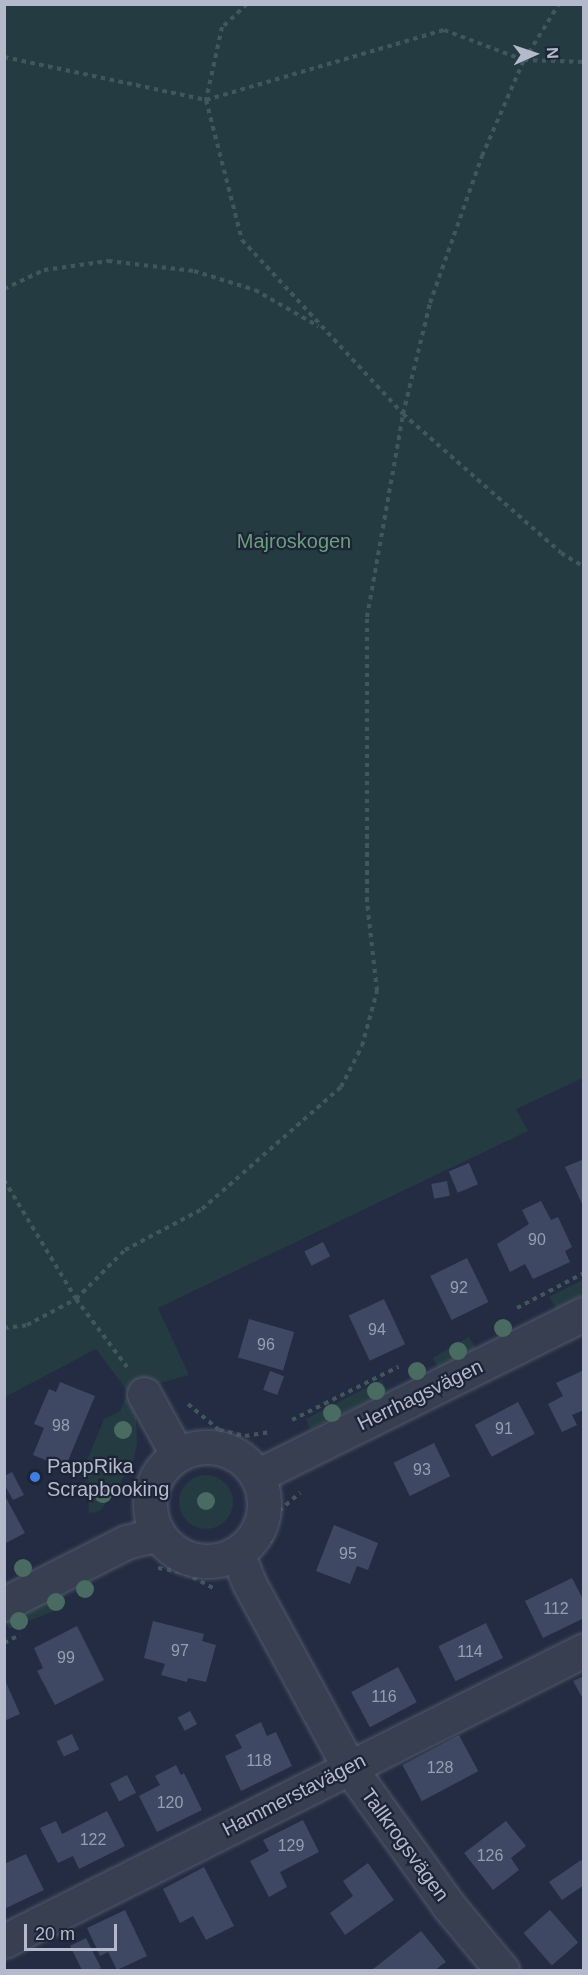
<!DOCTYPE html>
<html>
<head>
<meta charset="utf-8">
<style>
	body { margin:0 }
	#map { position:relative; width:588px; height:1975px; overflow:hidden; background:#232c42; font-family:Helvetica,sans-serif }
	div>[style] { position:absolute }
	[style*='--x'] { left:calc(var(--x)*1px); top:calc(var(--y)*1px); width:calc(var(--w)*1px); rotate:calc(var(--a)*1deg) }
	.green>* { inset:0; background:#253b42; transform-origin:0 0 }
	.round { border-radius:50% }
	.building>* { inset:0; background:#3e4862; transform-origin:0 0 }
	.path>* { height:4px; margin-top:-2px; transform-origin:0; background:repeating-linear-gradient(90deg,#40575c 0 4.5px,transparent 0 9px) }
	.roads { filter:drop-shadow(0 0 2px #525a6c) drop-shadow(0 0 2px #525a6c) }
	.minor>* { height:33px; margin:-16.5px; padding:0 16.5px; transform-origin:16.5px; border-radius:16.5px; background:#373f51 }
	.minor>.ring { margin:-16.5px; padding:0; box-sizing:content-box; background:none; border:33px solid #373f51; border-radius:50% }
	.trees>* { width:18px; height:18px; margin:-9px; border-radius:50%; background:#4a6b62 }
	.dots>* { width:16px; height:16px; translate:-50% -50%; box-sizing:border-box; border:3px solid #1c2436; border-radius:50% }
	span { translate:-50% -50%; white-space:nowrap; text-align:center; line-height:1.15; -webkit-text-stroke:4.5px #1c2436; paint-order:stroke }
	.number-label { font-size:16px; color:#969eb2 }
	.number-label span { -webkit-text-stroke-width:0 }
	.park-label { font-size:20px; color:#699f7c }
	.street-label { font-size:20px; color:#b4bacc }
	.poi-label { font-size:20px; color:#b4bacc }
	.left { translate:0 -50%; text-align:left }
	.frame { position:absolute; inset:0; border:6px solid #b4bacc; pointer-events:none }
	.north { position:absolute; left:504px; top:24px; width:60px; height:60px; -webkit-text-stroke:4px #1c2436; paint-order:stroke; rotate:87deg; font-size:16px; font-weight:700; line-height:24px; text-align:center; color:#b4bacc }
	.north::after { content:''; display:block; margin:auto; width:21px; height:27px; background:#b4bacc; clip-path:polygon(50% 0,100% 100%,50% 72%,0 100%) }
	.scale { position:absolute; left:24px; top:1924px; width:93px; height:27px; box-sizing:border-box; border:3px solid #b4bacc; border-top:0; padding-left:8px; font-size:18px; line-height:21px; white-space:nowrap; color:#b4bacc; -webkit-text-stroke:4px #1c2436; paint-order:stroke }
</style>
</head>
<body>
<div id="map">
	<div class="green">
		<i style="clip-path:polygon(5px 5px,583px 5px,583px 1078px,516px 1109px,528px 1131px,158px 1308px,189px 1375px,135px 1390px,137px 1444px,132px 1466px,100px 1511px,89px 1513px,85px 1465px,104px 1419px,120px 1411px,128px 1392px,96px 1349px,5px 1397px)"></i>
		<i style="clip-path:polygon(583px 1280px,583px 1295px,557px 1309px,549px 1297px)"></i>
		<i style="left:469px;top:1337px;width:14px;height:42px;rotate:60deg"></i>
		<i style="clip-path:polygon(381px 1380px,388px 1392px,310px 1429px,306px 1419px)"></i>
		<i class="round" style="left:179px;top:1475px;width:54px;height:54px"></i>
		<i style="left:57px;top:1595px;width:14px;height:57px;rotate:69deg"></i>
	</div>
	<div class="building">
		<i style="clip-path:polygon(584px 1159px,584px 1208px,565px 1167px)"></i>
		<i style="left:469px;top:1163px;width:23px;height:22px;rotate:67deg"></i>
		<i style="left:447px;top:1181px;width:15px;height:16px;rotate:79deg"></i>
		<i style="clip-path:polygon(541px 1201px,551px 1220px,558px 1217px,572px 1247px,565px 1251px,570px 1262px,533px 1279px,525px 1264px,510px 1272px,497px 1244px,529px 1224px,522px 1210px)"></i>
		<i style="left:323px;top:1242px;width:16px;height:21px;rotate:63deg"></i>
		<i style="left:467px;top:1258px;width:49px;height:41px;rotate:64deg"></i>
		<i style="left:384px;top:1299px;width:50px;height:39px;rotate:65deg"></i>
		<i style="left:249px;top:1319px;width:47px;height:40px;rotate:16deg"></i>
		<i style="clip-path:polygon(584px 1370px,584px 1410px,572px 1415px,577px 1425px,562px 1432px,548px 1404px,563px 1396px,556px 1383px)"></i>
		<i style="left:270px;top:1371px;width:15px;height:20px;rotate:20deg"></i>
		<i style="clip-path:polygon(60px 1382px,95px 1396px,65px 1468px,33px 1455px,44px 1428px,34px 1424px,49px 1389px,56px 1392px)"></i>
		<i style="left:518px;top:1402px;width:36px;height:49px;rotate:62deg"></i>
		<i style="left:434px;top:1443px;width:37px;height:45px;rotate:64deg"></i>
		<i style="clip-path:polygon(12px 1472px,24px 1495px,13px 1500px,4px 1484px,4px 1476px)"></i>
		<i style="clip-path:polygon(4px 1494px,25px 1533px,4px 1544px)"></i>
		<i style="clip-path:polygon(334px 1525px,378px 1543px,368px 1570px,357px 1566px,350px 1584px,316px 1571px)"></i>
		<i style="clip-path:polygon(572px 1578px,584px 1601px,584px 1618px,543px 1638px,525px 1601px)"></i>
		<i style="clip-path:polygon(153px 1621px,204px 1634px,202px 1641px,216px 1645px,206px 1682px,188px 1678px,187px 1682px,161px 1675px,165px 1664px,144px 1658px)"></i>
		<i style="left:486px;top:1623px;width:39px;height:53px;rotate:64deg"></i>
		<i style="clip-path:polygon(77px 1626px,104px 1680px,55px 1705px,37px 1671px,43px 1668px,34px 1648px)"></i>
		<i style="left:398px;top:1667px;width:40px;height:53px;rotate:62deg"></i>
		<i style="clip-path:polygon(584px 1676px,584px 1701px,573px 1681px)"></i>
		<i style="clip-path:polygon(4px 1678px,20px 1714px,4px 1721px)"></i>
		<i style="left:190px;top:1711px;width:15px;height:14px;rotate:62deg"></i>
		<i style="clip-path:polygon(261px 1722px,267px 1736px,276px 1732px,292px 1766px,241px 1791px,225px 1756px,242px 1748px,235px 1735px)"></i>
		<i style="left:72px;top:1734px;width:17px;height:17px;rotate:65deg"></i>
		<i style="left:459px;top:1735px;width:41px;height:64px;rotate:62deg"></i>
		<i style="clip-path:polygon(176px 1765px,181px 1775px,184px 1773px,202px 1810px,157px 1832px,139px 1796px,160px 1785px,155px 1776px)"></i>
		<i style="left:127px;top:1775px;width:20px;height:19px;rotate:63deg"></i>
		<i style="clip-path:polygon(107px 1811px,125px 1846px,79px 1869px,73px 1856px,58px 1863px,40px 1828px,56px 1821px,62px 1834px)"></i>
		<i style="clip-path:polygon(303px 1820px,319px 1852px,280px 1872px,287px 1887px,269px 1897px,250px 1861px,269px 1851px,263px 1840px)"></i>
		<i style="clip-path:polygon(506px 1821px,526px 1846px,511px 1858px,519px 1870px,493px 1890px,464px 1853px)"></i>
		<i style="clip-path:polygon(26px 1854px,44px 1890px,4px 1909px,4px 1864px)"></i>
		<i style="clip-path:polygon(581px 1860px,584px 1863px,584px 1885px,562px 1900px,549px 1882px)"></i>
		<i style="clip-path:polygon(368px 1863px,394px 1900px,345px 1935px,330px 1913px,353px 1896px,343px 1881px)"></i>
		<i style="clip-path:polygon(204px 1867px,234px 1926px,206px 1940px,193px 1916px,180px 1923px,163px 1889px)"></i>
		<i style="clip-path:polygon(125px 1910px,147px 1956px,117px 1970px,108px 1952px,100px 1956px,87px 1928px)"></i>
		<i style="left:550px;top:1910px;width:43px;height:35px;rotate:49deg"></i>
		<i style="clip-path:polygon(421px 1931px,446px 1962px,435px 1970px,372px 1970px)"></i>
		<i style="clip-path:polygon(86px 1938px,101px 1968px,96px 1970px,82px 1970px,70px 1946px)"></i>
	</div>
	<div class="path">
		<i style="--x:247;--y:4;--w:34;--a:137"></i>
		<i style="--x:222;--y:27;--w:75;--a:102.4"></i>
		<i style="--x:206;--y:100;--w:145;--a:75.6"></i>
		<i style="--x:242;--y:240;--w:237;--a:47.2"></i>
		<i style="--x:403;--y:414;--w:210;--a:41.3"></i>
		<i style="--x:561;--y:553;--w:27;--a:31"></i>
		<i style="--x:4;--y:57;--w:207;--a:12"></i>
		<i style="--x:206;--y:100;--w:248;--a:-16.4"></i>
		<i style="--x:444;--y:30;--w:85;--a:20.6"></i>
		<i style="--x:524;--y:60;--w:60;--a:1.9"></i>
		<i style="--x:4;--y:289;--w:44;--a:-25.4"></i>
		<i style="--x:44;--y:270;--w:65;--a:-8"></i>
		<i style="--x:108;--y:261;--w:87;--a:6.6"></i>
		<i style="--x:194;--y:271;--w:64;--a:17.3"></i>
		<i style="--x:255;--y:290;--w:73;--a:29.7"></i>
		<i style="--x:4;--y:1180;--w:139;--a:58.8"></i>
		<i style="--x:76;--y:1299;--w:85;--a:53.1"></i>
		<i style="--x:517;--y:1308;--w:76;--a:-27.6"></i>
		<i style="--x:4;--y:1328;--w:23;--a:-7"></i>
		<i style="--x:27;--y:1325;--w:55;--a:-28"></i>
		<i style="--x:76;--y:1299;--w:69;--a:-45"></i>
		<i style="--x:125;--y:1250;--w:87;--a:-28"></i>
		<i style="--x:202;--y:1209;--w:185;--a:-41.3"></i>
		<i style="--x:341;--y:1087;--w:46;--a:-62.9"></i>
		<i style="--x:362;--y:1046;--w:57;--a:-74.7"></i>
		<i style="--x:377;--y:991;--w:90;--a:-96.4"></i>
		<i style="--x:367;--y:902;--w:285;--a:-90"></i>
		<i style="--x:367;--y:617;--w:206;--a:-79.9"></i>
		<i style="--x:403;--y:414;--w:114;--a:-76.3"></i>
		<i style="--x:430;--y:303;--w:156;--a:-70.5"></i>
		<i style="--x:482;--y:156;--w:105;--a:-66.4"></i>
		<i style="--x:524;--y:60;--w:66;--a:-58"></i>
		<i style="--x:188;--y:1404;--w:40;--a:40"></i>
		<i style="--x:219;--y:1430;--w:27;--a:13"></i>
		<i style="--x:245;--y:1436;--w:24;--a:-9"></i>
		<i style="--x:292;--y:1420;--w:119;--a:-26.6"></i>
		<i style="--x:270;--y:1543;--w:33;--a:-74"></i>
		<i style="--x:279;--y:1511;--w:28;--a:-41"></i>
		<i style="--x:158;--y:1568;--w:27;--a:10"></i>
		<i style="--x:185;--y:1573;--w:34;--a:28"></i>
		<i style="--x:4;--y:1643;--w:18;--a:-27"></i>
	</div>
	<div class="roads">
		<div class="minor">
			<i style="--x:144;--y:1394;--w:68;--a:61.2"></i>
			<i class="ring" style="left:150px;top:1447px;width:81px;height:81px"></i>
			<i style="--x:257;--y:1476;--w:365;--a:-26.4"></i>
			<i style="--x:237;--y:1553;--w:32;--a:68"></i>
			<i style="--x:249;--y:1583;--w:209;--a:61.5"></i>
			<i style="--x:349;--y:1767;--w:170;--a:54.3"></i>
			<i style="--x:448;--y:1905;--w:85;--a:50.3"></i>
			<i style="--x:4;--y:1604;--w:137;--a:-26.9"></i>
			<i style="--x:126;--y:1542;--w:33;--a:-14"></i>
			<i style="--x:4;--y:1941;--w:649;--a:-26.64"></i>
		</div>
	</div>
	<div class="trees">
		<i style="left:503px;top:1328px"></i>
		<i style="left:458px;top:1351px"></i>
		<i style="left:417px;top:1371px"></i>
		<i style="left:376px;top:1391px"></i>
		<i style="left:332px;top:1413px"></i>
		<i style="left:123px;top:1430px"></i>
		<i style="left:103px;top:1494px"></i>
		<i style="left:206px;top:1501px"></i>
		<i style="left:23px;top:1568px"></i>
		<i style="left:85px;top:1589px"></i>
		<i style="left:56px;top:1602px"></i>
		<i style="left:19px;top:1621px"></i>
	</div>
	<div class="dots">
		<i style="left:35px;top:1477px;background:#3f7fe0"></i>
	</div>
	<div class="number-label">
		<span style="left:537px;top:1240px">90</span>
		<span style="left:459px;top:1288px">92</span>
		<span style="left:377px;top:1330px">94</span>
		<span style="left:266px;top:1345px">96</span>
		<span style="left:61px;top:1426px">98</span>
		<span style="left:504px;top:1429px">91</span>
		<span style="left:422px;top:1470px">93</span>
		<span style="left:348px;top:1554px">95</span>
		<span style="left:556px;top:1609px">112</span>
		<span style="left:180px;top:1651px">97</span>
		<span style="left:470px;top:1652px">114</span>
		<span style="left:66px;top:1658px">99</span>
		<span style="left:384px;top:1697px">116</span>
		<span style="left:259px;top:1761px">118</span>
		<span style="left:440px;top:1768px">128</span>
		<span style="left:170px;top:1803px">120</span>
		<span style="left:93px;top:1840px">122</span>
		<span style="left:291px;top:1846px">129</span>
		<span style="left:490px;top:1856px">126</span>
	</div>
	<div class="park-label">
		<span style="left:294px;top:541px">Majroskogen</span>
	</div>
	<div class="street-label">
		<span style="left:420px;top:1395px;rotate:-26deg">Herrhagsvägen</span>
		<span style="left:294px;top:1795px;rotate:-27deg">Hammerstavägen</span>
		<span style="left:405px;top:1845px;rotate:54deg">Tallkrogsvägen</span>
	</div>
	<div class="poi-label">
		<span class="left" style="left:47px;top:1478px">PappRika<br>Scrapbooking</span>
	</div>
	<div class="frame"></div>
	<div class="north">N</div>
	<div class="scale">20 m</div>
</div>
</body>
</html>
